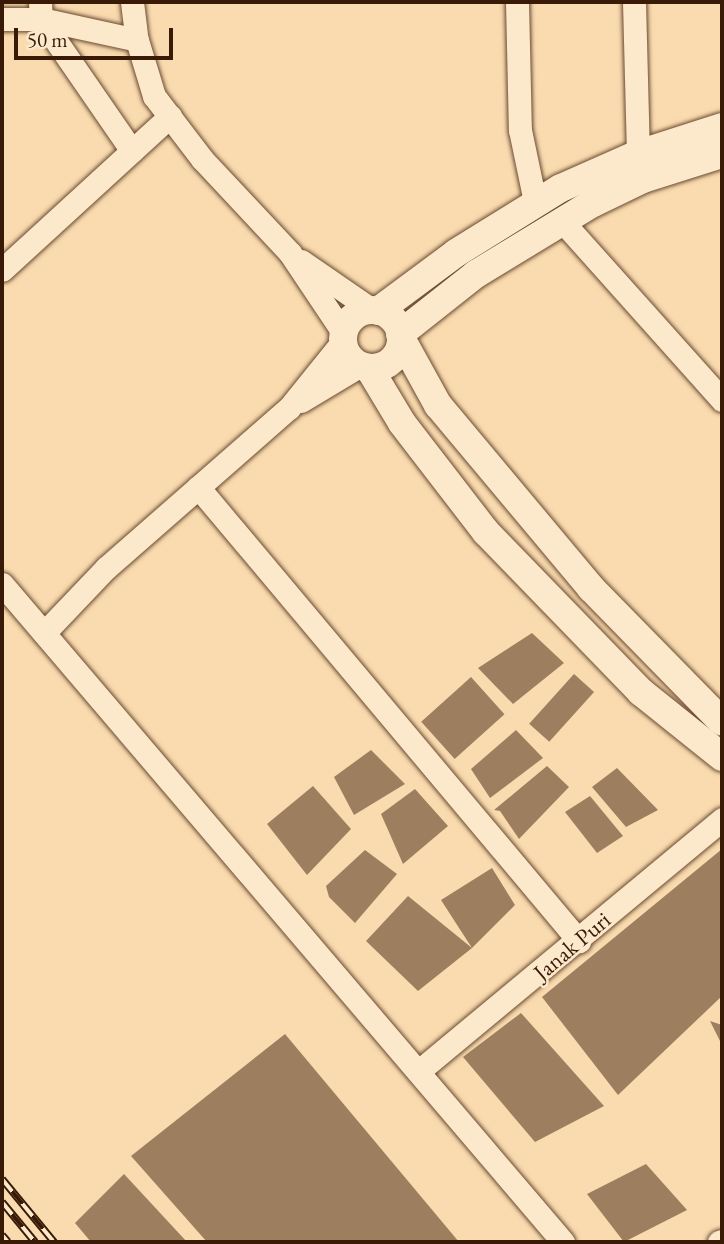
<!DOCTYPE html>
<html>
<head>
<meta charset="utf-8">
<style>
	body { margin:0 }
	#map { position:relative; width:724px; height:1244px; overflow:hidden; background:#fadbaf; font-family:"EB Garamond",serif }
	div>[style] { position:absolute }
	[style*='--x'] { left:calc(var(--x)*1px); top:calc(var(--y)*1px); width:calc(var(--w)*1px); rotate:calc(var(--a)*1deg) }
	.building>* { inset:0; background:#9d7e5e; transform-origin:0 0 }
	.roads { filter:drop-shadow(0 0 2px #694a30) drop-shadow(0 0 2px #694a30) }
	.minor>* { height:23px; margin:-11.5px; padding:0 11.5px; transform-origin:11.5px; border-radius:11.5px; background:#fce8cb }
	.tertiary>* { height:28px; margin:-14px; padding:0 14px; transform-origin:14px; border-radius:14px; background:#fce8cb }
	.tertiary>.ring { margin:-14px; padding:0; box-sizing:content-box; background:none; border:28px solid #fce8cb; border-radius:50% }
	.rail>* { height:8px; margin-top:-4px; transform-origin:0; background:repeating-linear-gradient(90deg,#fce8cb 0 16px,#391a06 0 32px); box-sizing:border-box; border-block:2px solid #391a06 }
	span { translate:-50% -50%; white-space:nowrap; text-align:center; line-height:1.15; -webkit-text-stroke:5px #fce8cb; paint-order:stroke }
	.street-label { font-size:23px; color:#391a06 }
	.frame { position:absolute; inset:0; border:4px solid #391a06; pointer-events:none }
	.scale { position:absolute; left:14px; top:28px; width:159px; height:32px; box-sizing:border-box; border:4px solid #391a06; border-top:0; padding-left:9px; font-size:21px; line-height:24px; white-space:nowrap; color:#391a06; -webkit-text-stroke:5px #fce8cb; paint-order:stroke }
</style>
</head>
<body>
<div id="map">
	<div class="building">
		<i style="clip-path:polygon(532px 633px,564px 663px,513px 704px,478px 668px)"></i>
		<i style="left:574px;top:674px;width:27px;height:67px;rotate:42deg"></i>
		<i style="left:471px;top:677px;width:50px;height:67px;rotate:48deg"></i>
		<i style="clip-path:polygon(516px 730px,543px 758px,490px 798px,471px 769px)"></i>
		<i style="clip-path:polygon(371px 750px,405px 784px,354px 815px,334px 777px)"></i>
		<i style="clip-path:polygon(547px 766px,569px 787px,519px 839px,500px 811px,494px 810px)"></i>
		<i style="clip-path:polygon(617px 768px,658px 810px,626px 827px,592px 787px)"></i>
		<i style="clip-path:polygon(313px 786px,351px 829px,307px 875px,267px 824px)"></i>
		<i style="clip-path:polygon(415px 789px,448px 826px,403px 864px,381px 814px)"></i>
		<i style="clip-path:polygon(590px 796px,623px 836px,597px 853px,565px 812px)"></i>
		<i style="clip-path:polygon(722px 849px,722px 996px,618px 1095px,542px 997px)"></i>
		<i style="clip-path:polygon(365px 850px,397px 874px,355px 923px,329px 897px,326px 886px)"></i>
		<i style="clip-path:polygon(492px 868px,515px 905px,472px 948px,418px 991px,366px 941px,408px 896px,472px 948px,441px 900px)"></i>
		<i style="clip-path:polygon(521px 1013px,604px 1106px,535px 1142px,463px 1057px)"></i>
		<i style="clip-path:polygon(710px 1021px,722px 1025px,722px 1045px)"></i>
		<i style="clip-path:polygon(285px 1034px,459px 1242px,207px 1242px,131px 1156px)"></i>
		<i style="clip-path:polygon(646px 1164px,687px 1210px,624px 1242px,587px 1194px)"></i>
		<i style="clip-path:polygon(124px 1174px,187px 1242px,91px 1242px,75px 1223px)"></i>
	</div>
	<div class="roads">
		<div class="minor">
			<i style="--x:40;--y:2;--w:17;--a:87"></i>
			<i style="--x:41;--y:19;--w:160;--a:55.4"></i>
			<i style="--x:132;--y:2;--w:38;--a:83"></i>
			<i style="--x:137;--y:40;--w:59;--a:73.1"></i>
			<i style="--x:154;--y:96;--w:79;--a:52.7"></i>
			<i style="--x:202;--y:159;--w:129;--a:46.9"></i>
			<i style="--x:290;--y:253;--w:97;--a:56.3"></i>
			<i style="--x:517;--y:2;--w:128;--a:88.7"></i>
			<i style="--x:520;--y:130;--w:74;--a:78.2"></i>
			<i style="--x:634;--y:2;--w:152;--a:88.5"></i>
			<i style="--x:2;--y:19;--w:39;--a:0"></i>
			<i style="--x:41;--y:19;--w:98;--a:12.3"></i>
			<i style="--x:562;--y:221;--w:240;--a:48.2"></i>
			<i style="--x:301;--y:261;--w:86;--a:34.6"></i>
			<i style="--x:2;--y:270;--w:228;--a:-42.5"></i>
			<i style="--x:301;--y:401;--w:70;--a:-31"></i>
			<i style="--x:198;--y:487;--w:593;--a:50"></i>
			<i style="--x:2;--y:584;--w:865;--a:49.55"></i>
			<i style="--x:44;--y:633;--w:90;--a:-46.4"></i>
			<i style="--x:106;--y:568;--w:243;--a:-41.2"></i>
			<i style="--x:289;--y:408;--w:86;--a:-51.1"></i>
			<i style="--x:420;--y:1070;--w:393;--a:-39.7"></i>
			<i style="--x:719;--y:1242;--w:3;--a:-18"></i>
		</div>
		<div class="tertiary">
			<i class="ring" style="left:343px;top:310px;width:30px;height:30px"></i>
			<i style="--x:378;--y:311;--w:97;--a:-36.6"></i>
			<i style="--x:456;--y:253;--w:123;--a:-31.8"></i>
			<i style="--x:561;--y:188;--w:84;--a:-23.8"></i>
			<i style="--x:638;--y:154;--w:88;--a:-17.8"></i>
			<i style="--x:400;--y:334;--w:97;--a:-38.3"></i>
			<i style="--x:476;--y:274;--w:137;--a:-31.3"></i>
			<i style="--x:593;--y:203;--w:55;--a:-25.6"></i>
			<i style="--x:643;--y:179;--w:83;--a:-17.6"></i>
			<i style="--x:401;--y:338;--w:77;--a:61.1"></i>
			<i style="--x:438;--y:405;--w:239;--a:50.1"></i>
			<i style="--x:591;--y:588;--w:187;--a:45.6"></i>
			<i style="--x:369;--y:368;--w:64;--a:59"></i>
			<i style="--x:402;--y:423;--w:138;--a:52.4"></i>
			<i style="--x:486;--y:532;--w:223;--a:45.9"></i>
			<i style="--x:641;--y:692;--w:104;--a:38.7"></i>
		</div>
	</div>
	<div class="rail">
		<i style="--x:2;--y:1179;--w:82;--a:50.5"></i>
		<i style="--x:2;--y:1202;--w:52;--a:50.5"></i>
		<i style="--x:2;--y:1235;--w:9;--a:49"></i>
	</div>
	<div class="street-label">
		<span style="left:572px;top:946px;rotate:-40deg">Janak Puri</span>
	</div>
	<div class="frame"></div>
	<div class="scale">50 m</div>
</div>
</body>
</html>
